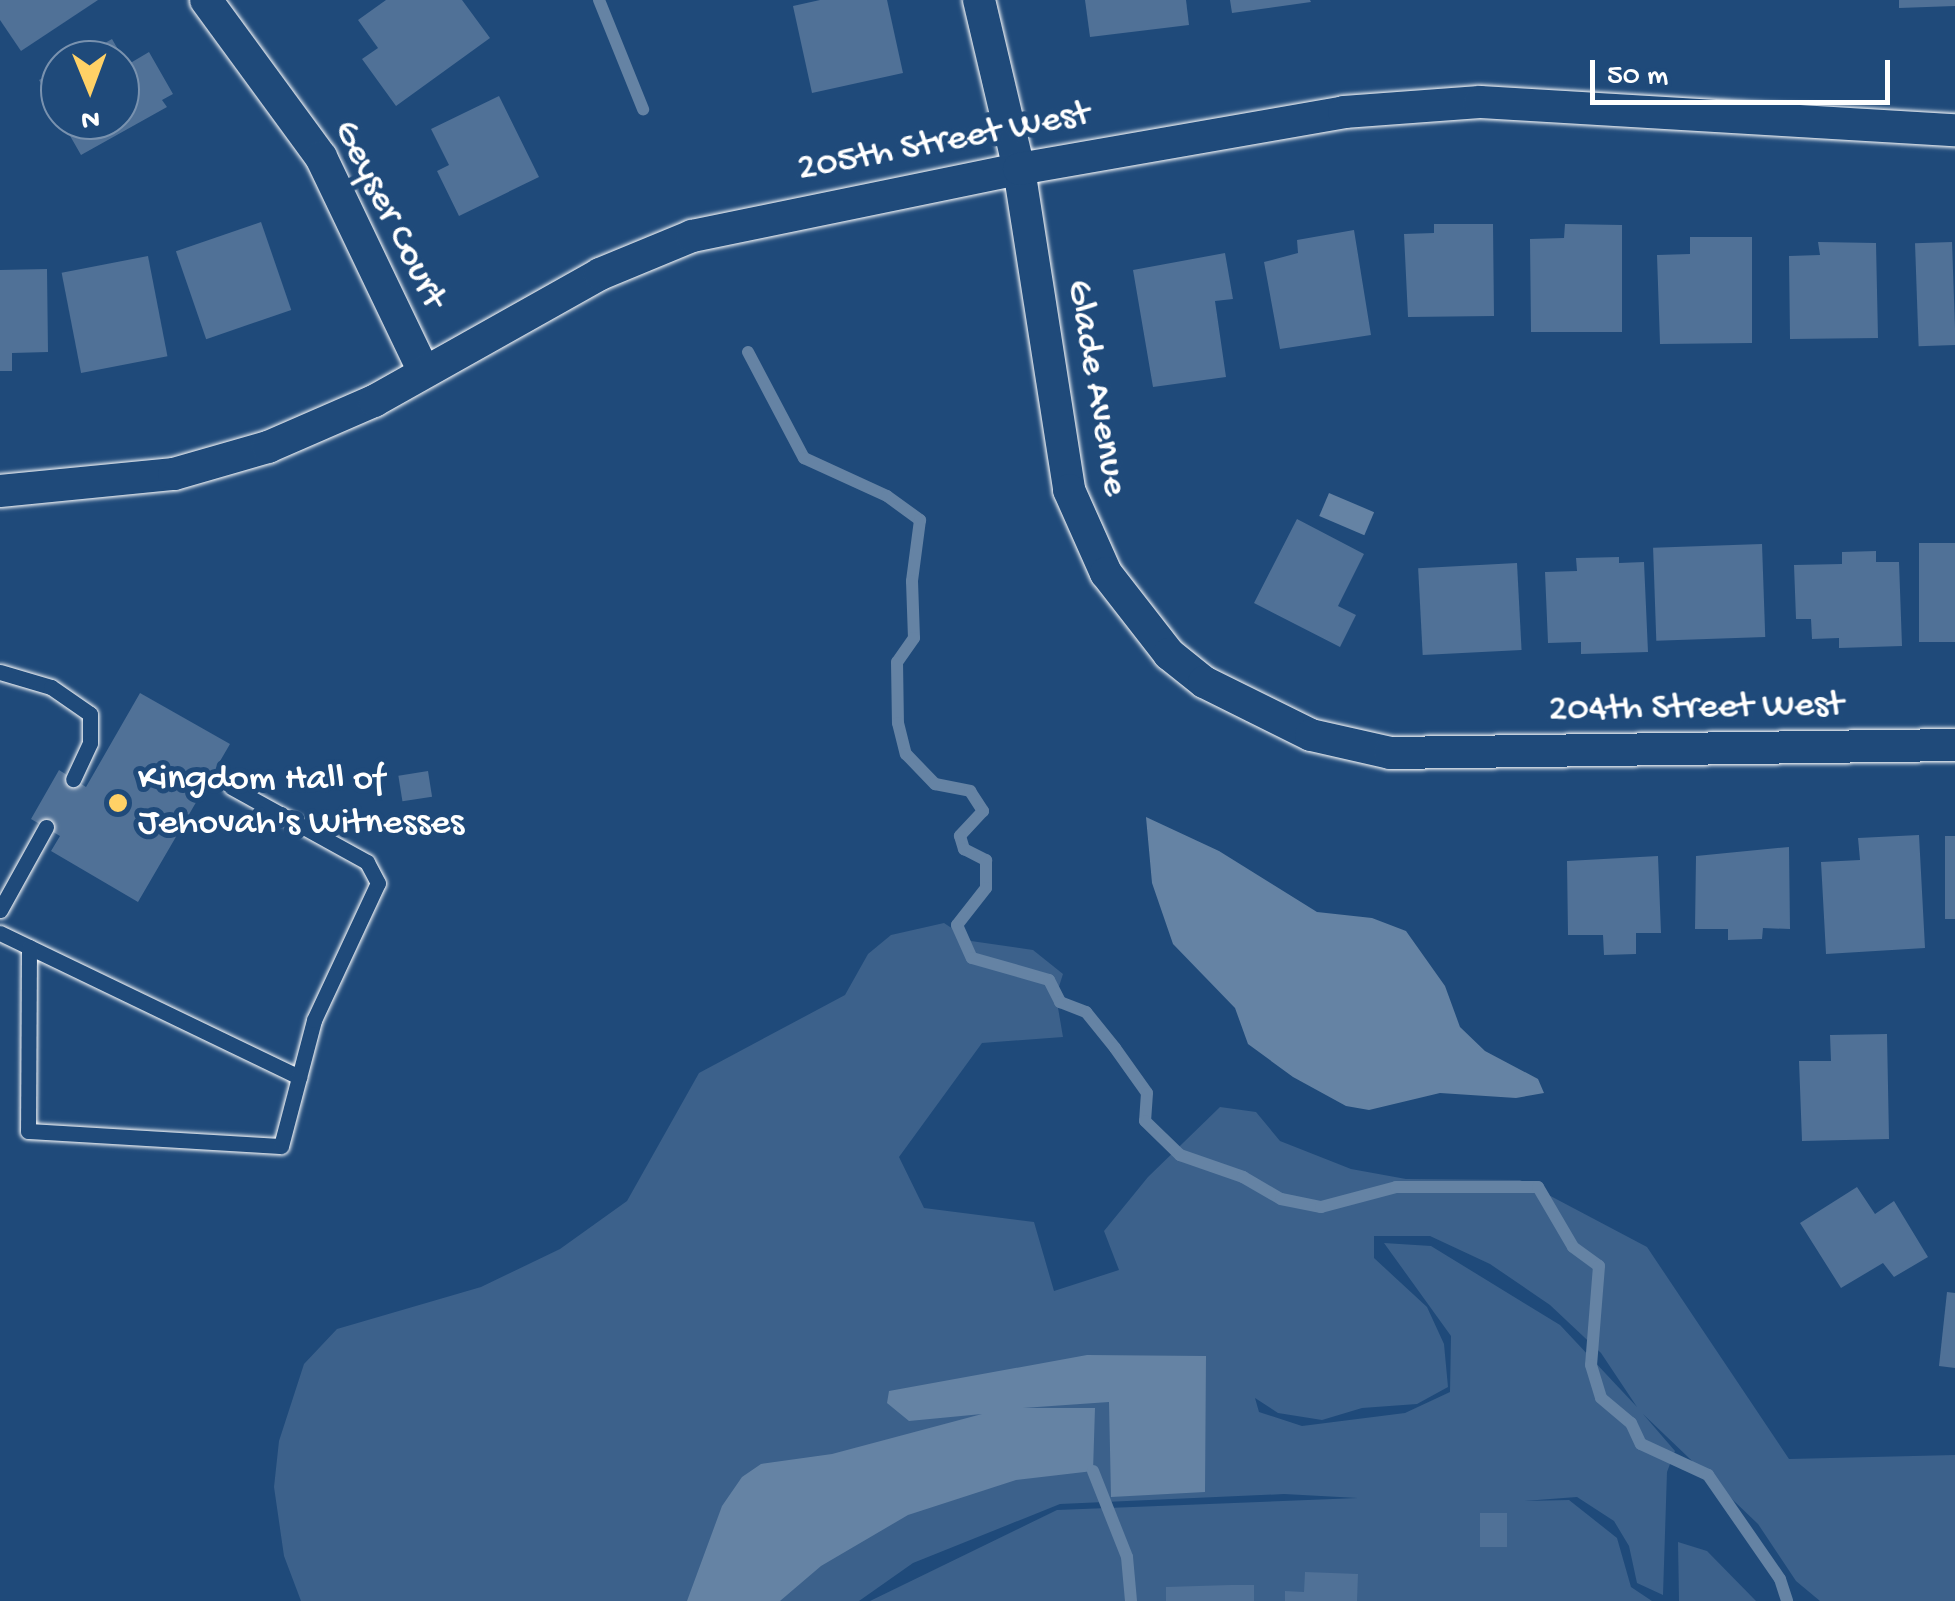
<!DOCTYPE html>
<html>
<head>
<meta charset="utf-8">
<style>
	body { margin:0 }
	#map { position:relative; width:1955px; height:1601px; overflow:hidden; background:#1f4a7a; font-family:"Gochi Hand",sans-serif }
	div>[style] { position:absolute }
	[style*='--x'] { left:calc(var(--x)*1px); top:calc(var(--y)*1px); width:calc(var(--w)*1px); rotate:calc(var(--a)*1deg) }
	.green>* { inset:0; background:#3c618b }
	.water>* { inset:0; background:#6583a4; transform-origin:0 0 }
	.stream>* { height:12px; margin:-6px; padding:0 6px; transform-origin:6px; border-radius:6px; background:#6583a4 }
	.building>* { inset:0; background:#507197; transform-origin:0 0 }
	.roads { filter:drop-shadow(0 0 2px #fff) drop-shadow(0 0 2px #fff) }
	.lane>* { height:15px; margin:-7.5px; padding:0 7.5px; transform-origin:7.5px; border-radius:7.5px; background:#1f4a7a }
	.street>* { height:32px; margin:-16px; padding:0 16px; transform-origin:16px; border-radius:16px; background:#1f4a7a }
	.dots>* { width:28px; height:28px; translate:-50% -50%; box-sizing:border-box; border:5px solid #1f4a7a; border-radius:50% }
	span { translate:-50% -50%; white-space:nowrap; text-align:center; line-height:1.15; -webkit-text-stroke:10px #1f4a7a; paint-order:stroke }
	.street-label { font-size:38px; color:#fff }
	.poi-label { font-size:38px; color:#fff }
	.left { translate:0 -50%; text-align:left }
	.north { position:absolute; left:40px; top:40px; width:100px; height:100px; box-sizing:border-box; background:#1f4a7a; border:2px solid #7992af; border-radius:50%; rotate:179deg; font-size:28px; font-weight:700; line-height:40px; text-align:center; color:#fff }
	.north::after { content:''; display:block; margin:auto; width:35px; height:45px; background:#ffd166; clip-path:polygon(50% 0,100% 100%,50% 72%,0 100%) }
	.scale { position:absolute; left:1590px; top:60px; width:300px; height:45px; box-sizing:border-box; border:5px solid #fff; border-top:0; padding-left:12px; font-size:30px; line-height:35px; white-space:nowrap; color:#fff; -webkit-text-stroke:8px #1f4a7a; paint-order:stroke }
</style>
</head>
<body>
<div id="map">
	<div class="green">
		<i style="clip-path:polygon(evenodd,944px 923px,971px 941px,1033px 950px,1063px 974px,1056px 996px,1063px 1037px,982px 1043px,899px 1157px,924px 1208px,1034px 1222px,1054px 1291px,1119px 1270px,1104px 1231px,1148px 1177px,1220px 1107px,1256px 1112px,1280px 1141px,1351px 1169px,1406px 1179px,1520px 1180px,1647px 1247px,1789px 1459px,1955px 1455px,1955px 1601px,1820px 1601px,1796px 1581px,1758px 1524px,1643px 1414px,1675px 1451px,1667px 1472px,1663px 1595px,1637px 1583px,1629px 1546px,1614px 1521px,1577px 1497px,1523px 1501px,1569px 1500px,1588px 1515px,1617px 1538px,1631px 1587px,1652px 1601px,870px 1601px,1057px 1510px,1358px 1498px,1284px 1494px,1060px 1504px,913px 1563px,859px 1601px,301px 1601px,284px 1556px,274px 1487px,279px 1441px,304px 1364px,337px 1329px,481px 1287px,560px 1249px,627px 1201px,699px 1073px,845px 995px,868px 954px,891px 935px,944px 923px,1374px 1236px,1430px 1236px,1490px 1264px,1550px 1305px,1601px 1353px,1637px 1407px,1560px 1325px,1431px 1246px,1384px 1243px,1451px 1336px,1450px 1392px,1405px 1413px,1302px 1426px,1259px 1412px,1255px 1398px,1278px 1413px,1322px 1420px,1362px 1408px,1417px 1404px,1448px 1387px,1444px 1344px,1427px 1307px,1374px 1258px,1374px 1236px)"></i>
		<i style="clip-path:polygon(1678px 1542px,1707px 1551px,1756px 1601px,1679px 1601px)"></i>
	</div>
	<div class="water">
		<i style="left:1329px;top:493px;width:49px;height:25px;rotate:23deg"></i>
		<i style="clip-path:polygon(1146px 817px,1219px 851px,1317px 912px,1372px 918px,1406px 931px,1445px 986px,1460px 1027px,1485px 1051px,1538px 1079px,1544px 1093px,1516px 1098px,1440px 1093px,1369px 1110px,1346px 1106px,1293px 1077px,1248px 1044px,1235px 1008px,1173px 944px,1152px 883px)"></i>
		<i style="clip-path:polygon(1087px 1355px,1206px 1356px,1205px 1492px,1111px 1497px,1109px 1402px,1023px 1408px,1095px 1408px,1093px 1471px,1016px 1480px,908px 1515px,821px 1566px,780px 1601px,687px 1601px,722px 1506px,742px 1477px,761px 1464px,832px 1454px,982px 1414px,909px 1421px,887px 1403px,889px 1391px)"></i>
	</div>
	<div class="stream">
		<i style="--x:599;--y:0;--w:118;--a:68"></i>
		<i style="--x:748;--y:352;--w:120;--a:62.2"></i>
		<i style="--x:804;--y:458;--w:91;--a:24.6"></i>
		<i style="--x:887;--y:496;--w:41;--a:36"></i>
		<i style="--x:920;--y:520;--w:62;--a:97.5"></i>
		<i style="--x:912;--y:581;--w:57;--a:88"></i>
		<i style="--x:914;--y:638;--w:29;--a:125"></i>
		<i style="--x:897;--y:662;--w:61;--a:89.1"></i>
		<i style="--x:898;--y:723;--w:32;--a:76"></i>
		<i style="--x:906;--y:754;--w:42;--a:46"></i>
		<i style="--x:935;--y:784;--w:36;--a:11"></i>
		<i style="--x:970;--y:791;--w:24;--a:57"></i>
		<i style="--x:983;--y:811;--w:34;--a:133"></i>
		<i style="--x:960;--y:836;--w:14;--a:73"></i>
		<i style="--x:964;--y:849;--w:25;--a:27"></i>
		<i style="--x:986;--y:860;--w:28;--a:90"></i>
		<i style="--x:986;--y:888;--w:47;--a:128.1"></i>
		<i style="--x:957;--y:925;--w:36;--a:66"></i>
		<i style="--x:972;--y:958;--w:80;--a:15.9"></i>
		<i style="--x:1049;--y:980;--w:25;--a:63"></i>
		<i style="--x:1060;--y:1002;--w:28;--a:21"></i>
		<i style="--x:1086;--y:1012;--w:46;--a:51.1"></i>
		<i style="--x:1115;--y:1048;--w:55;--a:54.6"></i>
		<i style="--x:1147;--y:1093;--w:28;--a:94"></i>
		<i style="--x:1145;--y:1121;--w:49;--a:44.2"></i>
		<i style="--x:1180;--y:1155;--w:67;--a:19.2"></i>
		<i style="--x:1243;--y:1177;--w:44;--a:30.1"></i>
		<i style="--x:1281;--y:1199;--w:41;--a:11.3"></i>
		<i style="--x:1321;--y:1207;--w:78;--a:-14.9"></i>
		<i style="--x:1396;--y:1187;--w:142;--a:0"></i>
		<i style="--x:1538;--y:1187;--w:69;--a:59.7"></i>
		<i style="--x:1573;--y:1247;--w:32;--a:36"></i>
		<i style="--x:1599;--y:1266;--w:99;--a:94.6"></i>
		<i style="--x:1591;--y:1365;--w:34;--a:73"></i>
		<i style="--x:1601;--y:1398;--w:39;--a:40"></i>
		<i style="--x:1631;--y:1423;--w:23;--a:65"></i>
		<i style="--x:1641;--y:1444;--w:74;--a:24.8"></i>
		<i style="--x:1708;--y:1475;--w:126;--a:55.3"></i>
		<i style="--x:1780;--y:1579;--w:23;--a:72"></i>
		<i style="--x:1093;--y:1471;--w:92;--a:68.4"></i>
		<i style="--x:1127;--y:1557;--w:44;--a:84.8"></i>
	</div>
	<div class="building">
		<i style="clip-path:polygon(0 0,98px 0,21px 51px,0 20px)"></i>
		<i style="clip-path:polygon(386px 0,462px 0,490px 38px,396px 106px,362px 59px,378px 48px,358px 20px)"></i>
		<i style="clip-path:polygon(820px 0,887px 0,903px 73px,812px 93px,793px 6px)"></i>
		<i style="clip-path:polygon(1085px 0,1186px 0,1189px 25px,1090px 37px)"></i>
		<i style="clip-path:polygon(1230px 0,1310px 0,1311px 2px,1232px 13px)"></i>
		<i style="clip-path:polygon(1899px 0,1955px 0,1955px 6px,1899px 8px)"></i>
		<i style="clip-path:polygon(112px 39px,127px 65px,149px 52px,173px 94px,162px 100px,167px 107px,81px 155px,61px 120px,120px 120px,120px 60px,75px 60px)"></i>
		<i style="clip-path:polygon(60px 68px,60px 117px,39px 80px)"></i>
		<i style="clip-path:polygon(499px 96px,539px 177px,459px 216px,437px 171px,449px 165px,431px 129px)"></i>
		<i style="left:261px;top:222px;width:93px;height:90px;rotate:71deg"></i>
		<i style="clip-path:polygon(1434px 224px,1493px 224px,1494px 316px,1408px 317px,1404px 234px,1434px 233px)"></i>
		<i style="clip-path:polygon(1565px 224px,1622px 225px,1622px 332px,1531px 332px,1530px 239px,1564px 238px)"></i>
		<i style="clip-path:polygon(1354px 230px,1371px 335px,1280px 349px,1264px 262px,1298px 253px,1297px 240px)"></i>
		<i style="clip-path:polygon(1690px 237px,1752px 237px,1752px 343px,1660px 344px,1657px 255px,1690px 254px)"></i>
		<i style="clip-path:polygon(1818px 242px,1876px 243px,1878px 338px,1790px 339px,1789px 256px,1820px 255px)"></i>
		<i style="left:1952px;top:242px;width:103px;height:37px;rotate:88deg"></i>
		<i style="clip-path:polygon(1225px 253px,1233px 299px,1215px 301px,1226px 377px,1153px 387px,1133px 270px)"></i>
		<i style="left:148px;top:256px;width:102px;height:88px;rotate:79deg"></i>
		<i style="clip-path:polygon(47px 269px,48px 352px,12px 353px,12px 371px,0 371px,0 270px)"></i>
		<i style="clip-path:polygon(1297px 519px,1364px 554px,1338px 606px,1356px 615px,1340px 647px,1254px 603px)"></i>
		<i style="left:1955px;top:543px;width:99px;height:36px;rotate:90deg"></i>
		<i style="left:1762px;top:544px;width:93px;height:109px;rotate:88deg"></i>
		<i style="clip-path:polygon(1876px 551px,1876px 562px,1899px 562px,1902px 646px,1839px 648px,1839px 638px,1812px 639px,1811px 619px,1796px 619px,1794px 565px,1842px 564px,1842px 552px)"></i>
		<i style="clip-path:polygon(1619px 557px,1619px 563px,1644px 562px,1648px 652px,1581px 654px,1581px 642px,1548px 643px,1545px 572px,1577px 571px,1576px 558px)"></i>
		<i style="left:1517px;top:563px;width:87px;height:99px;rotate:87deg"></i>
		<i style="clip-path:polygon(140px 693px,230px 744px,138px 902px,51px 851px,60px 836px,31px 819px,59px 770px,86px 787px)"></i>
		<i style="left:428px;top:771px;width:26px;height:30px;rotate:81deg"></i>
		<i style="clip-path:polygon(1919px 835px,1925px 948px,1826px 954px,1821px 862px,1860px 860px,1858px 838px)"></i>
		<i style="left:1945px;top:836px;width:10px;height:83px"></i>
		<i style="clip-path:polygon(1789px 847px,1790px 929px,1763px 928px,1762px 939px,1728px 940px,1728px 929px,1695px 929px,1696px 856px)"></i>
		<i style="clip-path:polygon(1658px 856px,1661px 933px,1636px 933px,1636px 954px,1604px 955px,1603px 935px,1568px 935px,1567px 861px)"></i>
		<i style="clip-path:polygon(1887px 1034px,1889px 1139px,1802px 1141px,1799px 1061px,1831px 1061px,1830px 1035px)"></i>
		<i style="clip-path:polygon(1857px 1187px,1875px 1214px,1894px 1201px,1928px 1257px,1894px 1277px,1883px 1263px,1841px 1288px,1800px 1223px)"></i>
		<i style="clip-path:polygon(1947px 1292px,1955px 1293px,1955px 1368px,1939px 1366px)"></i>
		<i style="left:1480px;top:1513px;width:27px;height:34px"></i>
		<i style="clip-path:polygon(1305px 1572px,1358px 1574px,1357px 1601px,1285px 1601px,1285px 1591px,1304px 1592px)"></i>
		<i style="clip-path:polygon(1231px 1585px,1254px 1585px,1254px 1601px,1166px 1601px,1166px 1587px)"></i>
	</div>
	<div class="roads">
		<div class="lane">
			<i style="--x:0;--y:672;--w:53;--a:16.4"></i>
			<i style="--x:51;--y:687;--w:47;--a:34.7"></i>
			<i style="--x:90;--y:714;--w:29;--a:90"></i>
			<i style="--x:90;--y:743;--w:40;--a:115"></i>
			<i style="--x:0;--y:910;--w:95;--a:-61"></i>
			<i style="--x:0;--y:933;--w:332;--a:25.7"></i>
			<i style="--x:29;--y:947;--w:184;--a:90.3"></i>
			<i style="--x:28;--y:1131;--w:253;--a:3.4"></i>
			<i style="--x:281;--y:1146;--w:130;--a:-75.3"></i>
			<i style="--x:314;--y:1020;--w:151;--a:-65"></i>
			<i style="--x:378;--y:883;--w:24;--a:-118"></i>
			<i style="--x:367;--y:862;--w:155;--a:-151.1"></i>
		</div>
		<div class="street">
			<i style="--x:206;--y:0;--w:195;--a:53.8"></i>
			<i style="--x:321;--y:157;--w:238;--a:64.4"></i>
			<i style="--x:979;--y:0;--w:174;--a:76.7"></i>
			<i style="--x:1019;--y:169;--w:325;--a:81.1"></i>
			<i style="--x:1069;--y:490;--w:91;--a:66"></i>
			<i style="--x:1106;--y:573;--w:103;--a:52.1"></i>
			<i style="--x:1169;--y:654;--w:45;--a:38.7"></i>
			<i style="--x:1204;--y:682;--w:119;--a:26.4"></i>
			<i style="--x:1311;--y:735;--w:81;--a:12.8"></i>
			<i style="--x:1390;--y:753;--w:565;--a:-0.81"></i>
			<i style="--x:0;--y:491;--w:175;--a:-5.6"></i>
			<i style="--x:174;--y:474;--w:98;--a:-16"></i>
			<i style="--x:268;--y:447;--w:116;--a:-23.5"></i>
			<i style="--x:374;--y:401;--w:259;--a:-29.3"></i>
			<i style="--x:600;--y:274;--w:100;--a:-22.4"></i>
			<i style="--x:692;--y:236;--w:334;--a:-11.6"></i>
			<i style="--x:1019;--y:169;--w:330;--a:-9.9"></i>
			<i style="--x:1344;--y:112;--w:136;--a:-4.2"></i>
			<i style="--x:1480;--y:102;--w:476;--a:3.4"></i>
		</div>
	</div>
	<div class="dots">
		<i style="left:118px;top:803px;background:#ffd166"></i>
	</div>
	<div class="street-label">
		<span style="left:944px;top:143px;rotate:-11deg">205th Street West</span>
		<span style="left:388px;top:215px;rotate:63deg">Geyser Court</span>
		<span style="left:1095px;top:388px;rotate:80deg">Glade Avenue</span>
		<span style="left:1696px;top:709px;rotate:-1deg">204th Street West</span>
	</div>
	<div class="poi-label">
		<span class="left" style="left:138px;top:803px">Kingdom Hall of<br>Jehovah's Witnesses</span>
	</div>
	<div class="north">N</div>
	<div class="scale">50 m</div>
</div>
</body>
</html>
